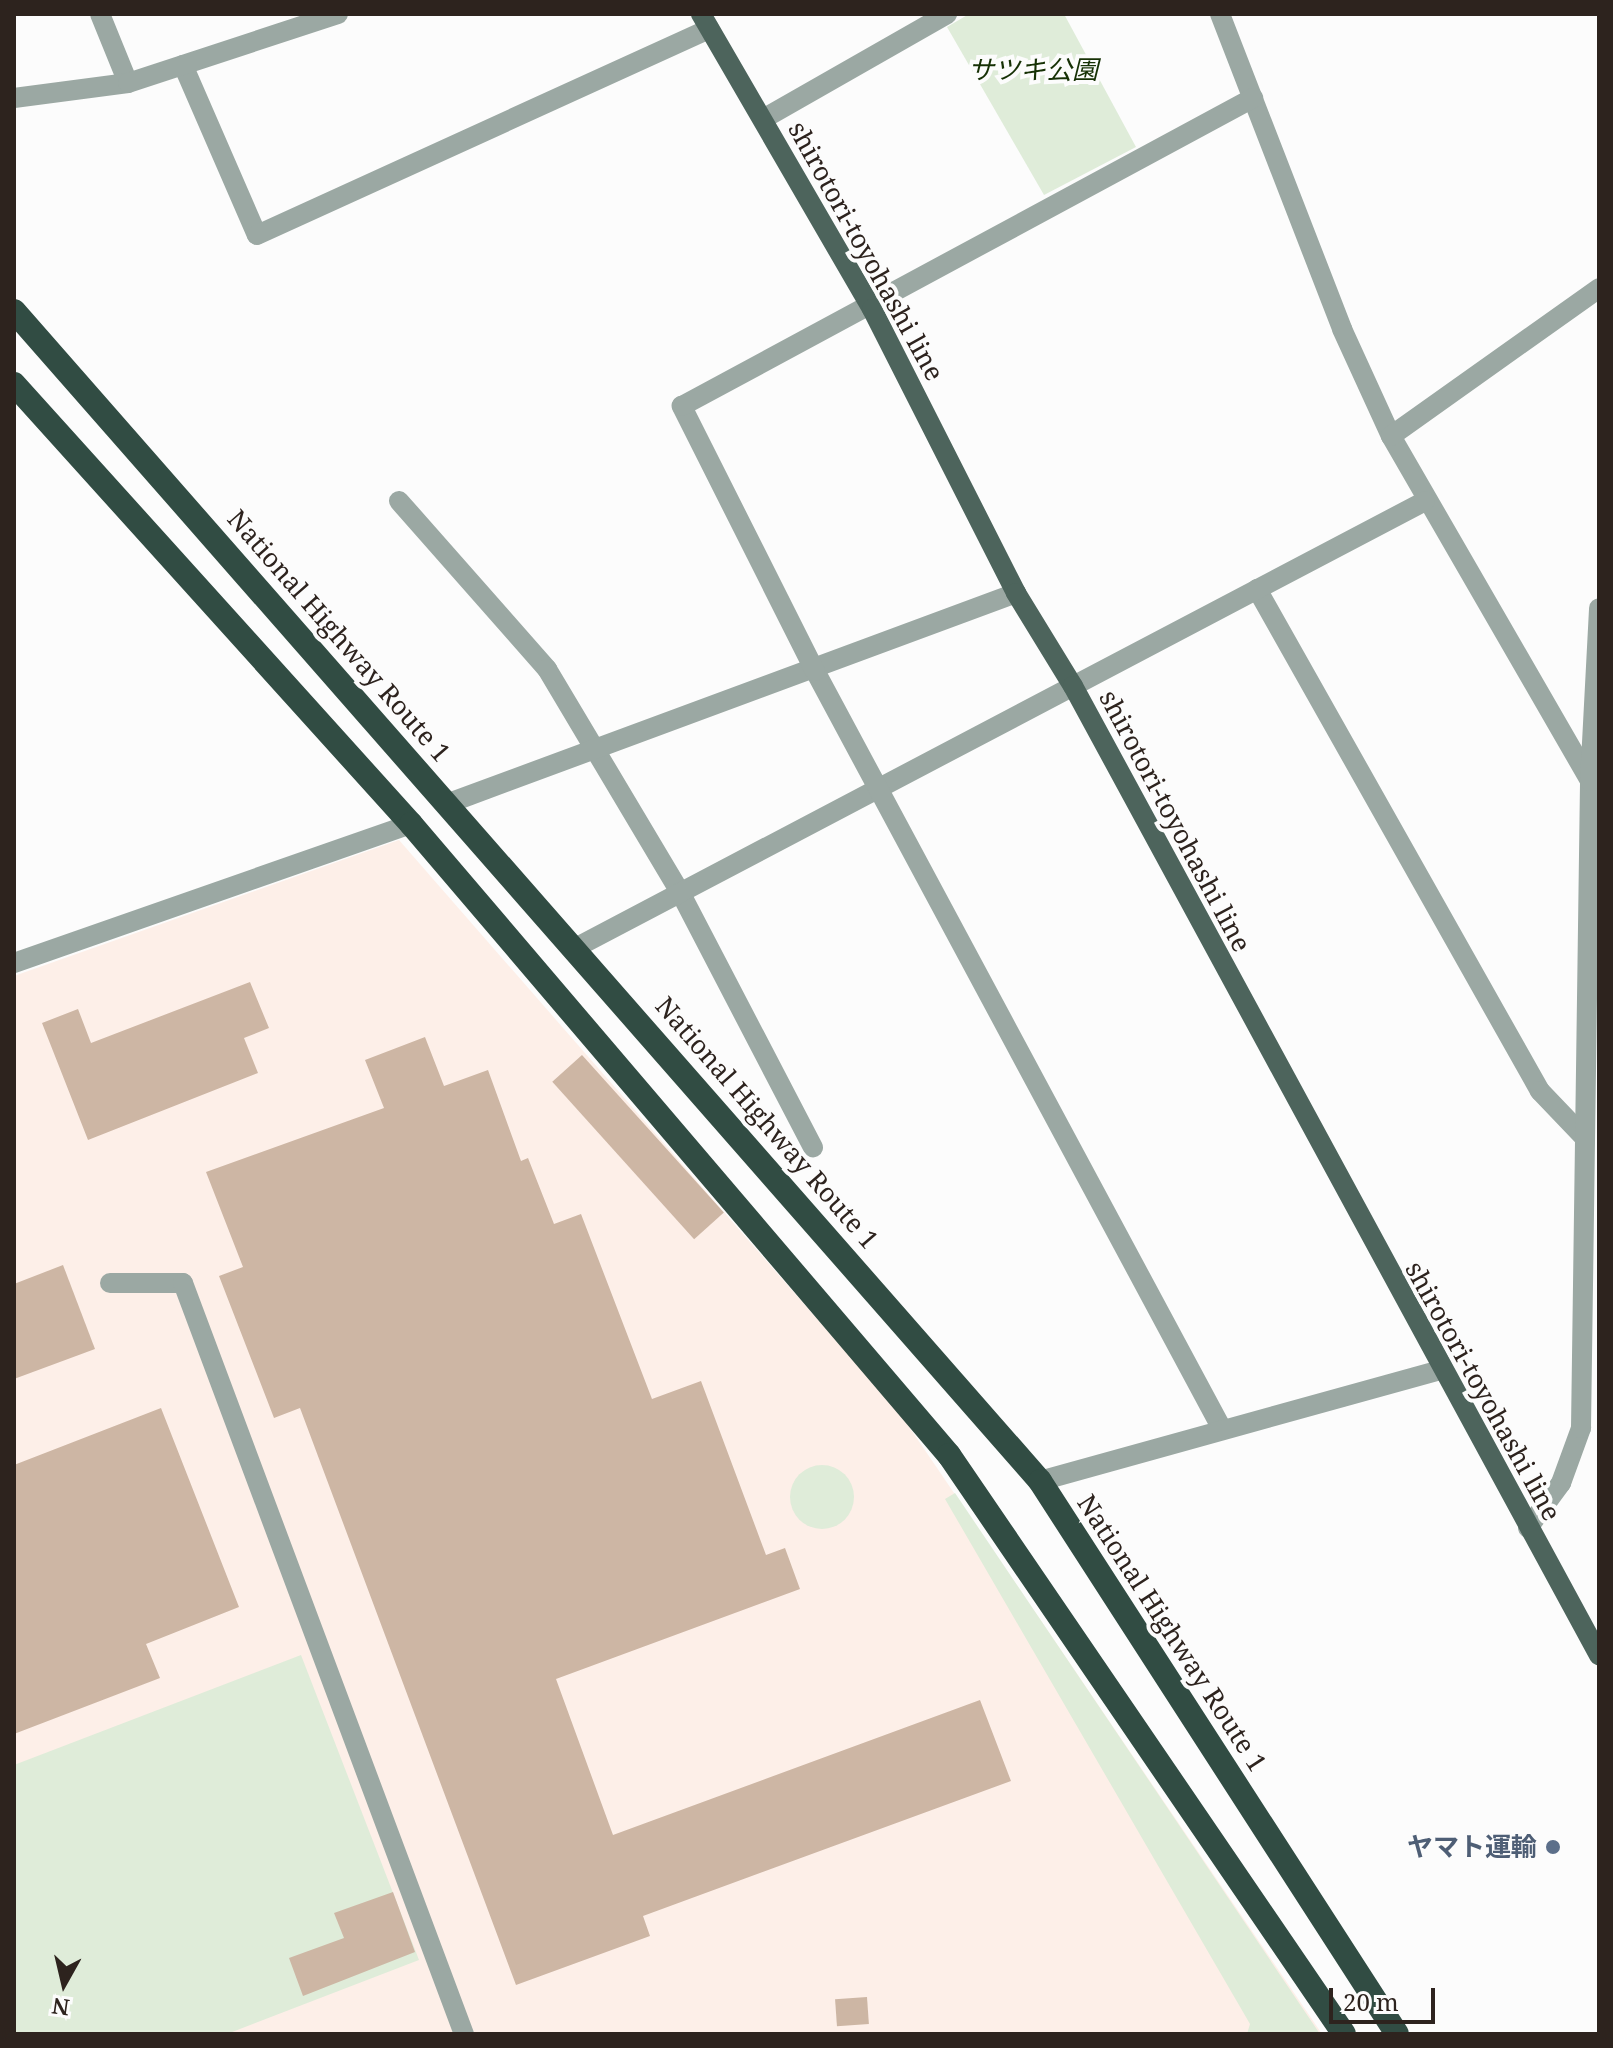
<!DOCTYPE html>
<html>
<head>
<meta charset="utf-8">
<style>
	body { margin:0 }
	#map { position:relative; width:1613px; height:2048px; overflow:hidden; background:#fcfcfc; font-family:"Noto Serif","Noto Sans JP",serif }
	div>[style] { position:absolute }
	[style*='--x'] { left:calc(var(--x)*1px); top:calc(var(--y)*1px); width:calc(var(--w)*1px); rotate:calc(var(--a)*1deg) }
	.built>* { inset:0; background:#fdefe8 }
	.green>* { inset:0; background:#dfecd9 }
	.round { border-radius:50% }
	.building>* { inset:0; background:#cdb6a4; transform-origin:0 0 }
	.minor>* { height:20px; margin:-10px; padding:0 10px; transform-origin:10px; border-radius:10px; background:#9ba8a3 }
	.major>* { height:20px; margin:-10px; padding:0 10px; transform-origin:10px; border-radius:10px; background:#4d645c }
	.highway>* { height:24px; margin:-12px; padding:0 12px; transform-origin:12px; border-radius:12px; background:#314c43 }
	.dots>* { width:22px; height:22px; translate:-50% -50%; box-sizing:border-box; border:4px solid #fcfcfc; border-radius:50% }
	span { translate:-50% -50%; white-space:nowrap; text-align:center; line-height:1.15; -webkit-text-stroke:8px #fcfcfc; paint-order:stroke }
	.park-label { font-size:26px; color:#163105; font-style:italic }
	.street-label { font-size:26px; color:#2d231e }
	.service-label { font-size:26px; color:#4e5e75; font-weight:700 }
	.right { translate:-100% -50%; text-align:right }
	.frame { position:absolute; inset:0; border:16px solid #2d231e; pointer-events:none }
	.north { position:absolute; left:24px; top:1944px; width:80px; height:80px; -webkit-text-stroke:6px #fcfcfc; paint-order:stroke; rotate:188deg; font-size:22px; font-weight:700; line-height:32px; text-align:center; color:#2d231e }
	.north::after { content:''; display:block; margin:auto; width:28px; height:36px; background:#2d231e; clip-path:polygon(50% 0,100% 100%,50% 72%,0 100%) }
	.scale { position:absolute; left:1329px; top:1988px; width:106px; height:36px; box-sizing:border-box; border:4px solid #2d231e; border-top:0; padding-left:10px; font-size:24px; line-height:28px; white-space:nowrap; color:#2d231e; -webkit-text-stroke:6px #fcfcfc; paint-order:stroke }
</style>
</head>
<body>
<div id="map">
	<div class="built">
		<i style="clip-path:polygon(399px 840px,901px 1415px,1322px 2034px,14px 2034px,14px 976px)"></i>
	</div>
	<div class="green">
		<i style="clip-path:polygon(969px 14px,1064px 14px,1136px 147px,1044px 195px,947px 27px)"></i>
		<i class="round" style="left:790px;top:1465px;width:64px;height:64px"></i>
		<i style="clip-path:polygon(955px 1493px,1320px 2034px,1247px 2034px,1250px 2024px,945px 1499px)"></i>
		<i style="clip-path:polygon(301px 1655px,419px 1960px,227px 2034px,14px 2034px,14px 1765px)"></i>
	</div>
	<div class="building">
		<i style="clip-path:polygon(250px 982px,269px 1028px,244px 1038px,258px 1073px,88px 1140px,42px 1023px,78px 1009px,91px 1043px)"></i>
		<i style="clip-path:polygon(425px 1037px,444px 1086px,488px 1070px,521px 1161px,528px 1158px,554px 1224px,581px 1214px,652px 1399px,701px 1381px,766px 1555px,785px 1548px,800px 1589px,556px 1679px,613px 1835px,980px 1700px,1011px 1781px,643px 1916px,650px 1936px,516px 1985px,300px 1408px,274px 1418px,219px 1276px,243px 1267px,206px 1172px,384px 1108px,365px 1060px)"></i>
		<i style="left:582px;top:1055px;width:212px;height:40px;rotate:48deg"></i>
		<i style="clip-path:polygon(63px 1265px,95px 1349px,14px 1379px,14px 1284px)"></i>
		<i style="clip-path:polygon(161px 1408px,239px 1607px,146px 1644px,160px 1678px,14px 1734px,14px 1465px)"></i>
		<i style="clip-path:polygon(393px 1892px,415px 1952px,303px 1996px,289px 1958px,344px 1938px,334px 1913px)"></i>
		<i style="left:867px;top:1997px;width:27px;height:32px;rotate:86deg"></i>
	</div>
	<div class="minor">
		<i style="--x:100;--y:14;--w:74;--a:67.9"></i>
		<i style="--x:1220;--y:14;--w:338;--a:68.8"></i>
		<i style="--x:1342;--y:329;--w:118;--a:65.4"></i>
		<i style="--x:1391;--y:436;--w:398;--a:60"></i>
		<i style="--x:183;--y:65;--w:185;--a:66.5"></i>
		<i style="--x:257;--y:235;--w:497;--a:-24.5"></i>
		<i style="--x:14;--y:98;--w:115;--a:-7.5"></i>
		<i style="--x:128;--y:83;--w:221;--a:-18.2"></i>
		<i style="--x:763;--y:119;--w:212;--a:-29.7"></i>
		<i style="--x:1391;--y:436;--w:255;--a:-35.4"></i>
		<i style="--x:399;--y:501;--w:224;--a:48.6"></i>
		<i style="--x:547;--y:669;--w:260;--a:59.2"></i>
		<i style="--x:680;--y:892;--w:288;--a:62.5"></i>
		<i style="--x:1257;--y:589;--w:576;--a:60.59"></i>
		<i style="--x:1540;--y:1091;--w:64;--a:46.3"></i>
		<i style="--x:449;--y:803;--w:605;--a:-20.32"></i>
		<i style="--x:577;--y:947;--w:958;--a:-27.74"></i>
		<i style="--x:14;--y:963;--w:421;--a:-19.3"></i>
		<i style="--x:110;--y:1283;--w:73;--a:0"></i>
		<i style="--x:183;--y:1283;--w:802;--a:69.49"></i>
		<i style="--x:1222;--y:1429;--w:860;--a:-118.23"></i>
		<i style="--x:815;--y:671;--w:297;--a:-116.7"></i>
		<i style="--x:682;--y:406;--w:649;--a:-28.34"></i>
		<i style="--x:1040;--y:1481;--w:416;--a:-15.5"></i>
		<i style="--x:1528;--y:1528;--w:56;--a:-53.7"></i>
		<i style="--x:1561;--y:1483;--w:59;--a:-70"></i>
		<i style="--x:1581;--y:1428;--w:647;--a:-89.2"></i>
		<i style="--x:1590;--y:781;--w:173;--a:-87"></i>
	</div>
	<div class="major">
		<i style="--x:701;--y:14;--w:341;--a:59.9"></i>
		<i style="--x:872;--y:309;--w:318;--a:63.1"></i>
		<i style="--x:1016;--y:593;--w:109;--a:58.5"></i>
		<i style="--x:1073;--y:686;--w:1103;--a:61.51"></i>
	</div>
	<div class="highway">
		<i style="--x:14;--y:311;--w:1556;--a:48.75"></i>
		<i style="--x:1040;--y:1481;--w:658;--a:57.15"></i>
		<i style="--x:14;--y:384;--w:593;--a:47.94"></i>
		<i style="--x:411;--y:824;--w:829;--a:49.55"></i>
		<i style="--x:949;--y:1455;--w:701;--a:55.7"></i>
	</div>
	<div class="dots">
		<i style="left:1553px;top:1847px;background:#5c6f8a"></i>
	</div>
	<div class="park-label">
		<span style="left:1033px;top:70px">サツキ公園</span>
	</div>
	<div class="street-label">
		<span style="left:866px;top:251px;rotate:61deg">shirotori-toyohashi line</span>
		<span style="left:339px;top:636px;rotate:49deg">National Highway Route 1</span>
		<span style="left:1175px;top:821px;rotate:62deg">shirotori-toyohashi line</span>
		<span style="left:767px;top:1123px;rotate:49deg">National Highway Route 1</span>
		<span style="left:1483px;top:1391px;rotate:61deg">shirotori-toyohashi line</span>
		<span style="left:1172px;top:1633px;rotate:57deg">National Highway Route 1</span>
	</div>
	<div class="service-label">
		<span class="right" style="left:1537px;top:1847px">ヤマト運輸</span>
	</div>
	<div class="frame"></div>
	<div class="north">N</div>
	<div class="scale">20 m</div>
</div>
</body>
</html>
